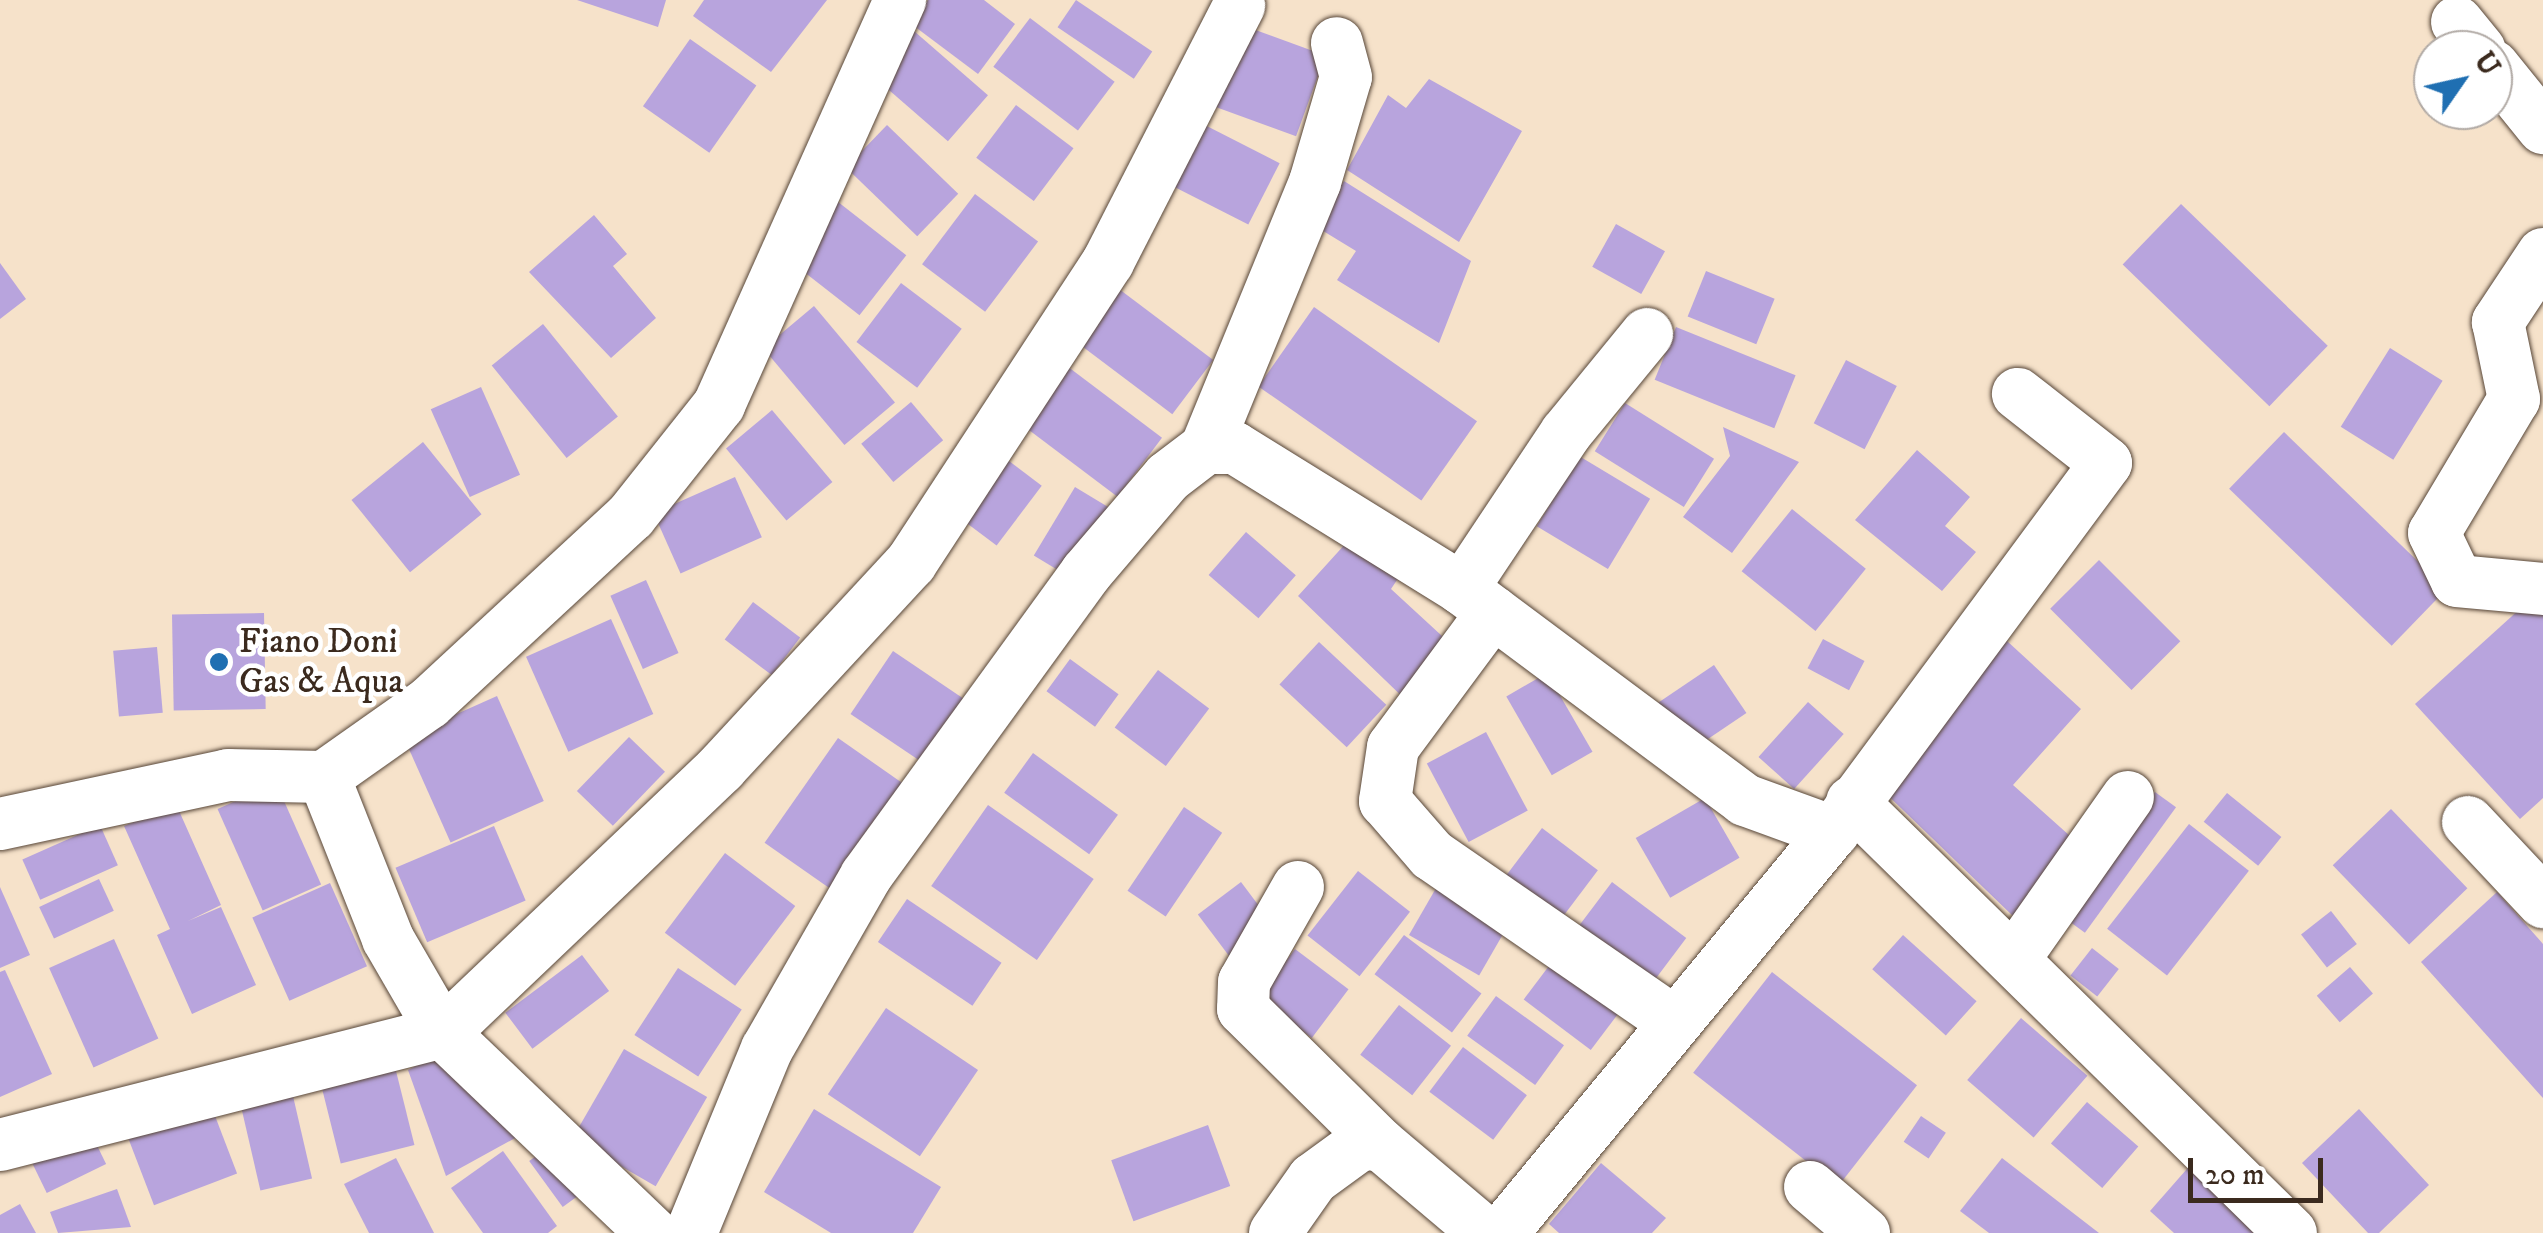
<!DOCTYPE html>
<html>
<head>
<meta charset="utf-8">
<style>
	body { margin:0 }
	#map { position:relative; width:2543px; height:1233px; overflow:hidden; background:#f6e2ca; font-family:"IM FELL DW Pica",serif }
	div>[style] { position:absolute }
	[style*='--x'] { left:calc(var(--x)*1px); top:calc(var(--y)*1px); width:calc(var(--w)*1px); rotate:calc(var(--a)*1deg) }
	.building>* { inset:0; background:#b8a4dd; transform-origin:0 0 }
	.roads { filter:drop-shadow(0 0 2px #574638) drop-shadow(0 0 2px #574638) }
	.minor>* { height:52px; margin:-26px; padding:0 26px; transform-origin:26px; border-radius:26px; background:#fff }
	.dots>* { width:28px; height:28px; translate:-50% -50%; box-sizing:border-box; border:5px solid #fff; border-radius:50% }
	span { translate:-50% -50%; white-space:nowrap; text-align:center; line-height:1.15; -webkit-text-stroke:9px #fff; paint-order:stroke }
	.poi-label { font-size:35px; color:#3b2a1e }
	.left { translate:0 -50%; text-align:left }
	.north { position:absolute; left:2413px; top:30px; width:100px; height:100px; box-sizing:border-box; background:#fff; border:2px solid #b1aaa5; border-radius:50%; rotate:56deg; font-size:28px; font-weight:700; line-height:40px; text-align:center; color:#3b2a1e }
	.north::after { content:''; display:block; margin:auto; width:35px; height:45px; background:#1f6fb2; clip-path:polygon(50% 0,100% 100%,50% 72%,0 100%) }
	.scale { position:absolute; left:2188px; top:1158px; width:135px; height:45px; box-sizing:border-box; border:5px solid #3b2a1e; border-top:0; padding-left:12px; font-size:30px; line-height:35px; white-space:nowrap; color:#3b2a1e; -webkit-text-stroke:8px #fff; paint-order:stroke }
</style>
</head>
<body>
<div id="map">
	<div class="building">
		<i style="clip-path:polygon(577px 0,666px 0,658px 27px)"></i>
		<i style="clip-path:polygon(704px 0,827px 0,771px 72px,693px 16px)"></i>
		<i style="clip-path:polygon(928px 0,984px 0,1015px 24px,978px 74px,910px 23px)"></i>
		<i style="left:1076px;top:0;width:92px;height:33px;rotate:34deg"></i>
		<i style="left:1030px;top:18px;width:106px;height:61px;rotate:37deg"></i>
		<i style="left:1239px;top:24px;width:92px;height:86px;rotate:20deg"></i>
		<i style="left:914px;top:31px;width:98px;height:61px;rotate:41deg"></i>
		<i style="left:690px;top:39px;width:81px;height:82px;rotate:35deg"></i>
		<i style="clip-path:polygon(1429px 79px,1522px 131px,1459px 242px,1347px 170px,1388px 95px,1406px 108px)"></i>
		<i style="left:1016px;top:105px;width:72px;height:66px;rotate:37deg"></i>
		<i style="left:1195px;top:120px;width:95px;height:69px;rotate:27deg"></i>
		<i style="left:887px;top:125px;width:99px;height:59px;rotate:44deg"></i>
		<i style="clip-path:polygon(1344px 181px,1471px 261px,1439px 343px,1337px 280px,1356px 251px,1315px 226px)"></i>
		<i style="left:975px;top:194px;width:79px;height:88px;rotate:37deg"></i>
		<i style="left:833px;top:198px;width:93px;height:76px;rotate:38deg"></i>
		<i style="left:2181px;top:204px;width:204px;height:84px;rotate:44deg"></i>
		<i style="clip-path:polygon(594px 215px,627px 254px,613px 266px,656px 318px,611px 358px,529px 272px)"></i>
		<i style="left:1616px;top:224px;width:56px;height:49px;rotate:29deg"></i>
		<i style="clip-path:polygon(0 263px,26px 299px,0 319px)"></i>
		<i style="left:1706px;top:271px;width:74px;height:49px;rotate:22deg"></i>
		<i style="left:901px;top:283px;width:76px;height:74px;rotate:37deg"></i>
		<i style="left:1119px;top:289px;width:118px;height:68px;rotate:37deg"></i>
		<i style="left:814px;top:306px;width:126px;height:66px;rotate:50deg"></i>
		<i style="left:1314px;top:307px;width:199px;height:97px;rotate:35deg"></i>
		<i style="left:543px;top:324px;width:119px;height:66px;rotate:51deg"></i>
		<i style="left:1676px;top:327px;width:129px;height:57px;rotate:22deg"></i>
		<i style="left:2390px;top:348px;width:62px;height:93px;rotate:32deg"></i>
		<i style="left:1055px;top:357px;width:134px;height:74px;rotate:37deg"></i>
		<i style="left:1846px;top:360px;width:57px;height:71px;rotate:27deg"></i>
		<i style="left:481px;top:387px;width:96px;height:55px;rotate:66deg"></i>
		<i style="left:911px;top:402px;width:50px;height:65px;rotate:50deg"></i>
		<i style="left:1625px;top:403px;width:105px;height:57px;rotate:32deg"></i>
		<i style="left:772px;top:410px;width:94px;height:60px;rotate:50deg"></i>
		<i style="clip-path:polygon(1723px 427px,1799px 462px,1732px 553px,1683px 517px,1730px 456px)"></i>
		<i style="left:2284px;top:432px;width:226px;height:79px;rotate:44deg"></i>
		<i style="left:423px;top:442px;width:93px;height:92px;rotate:51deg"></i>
		<i style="clip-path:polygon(1917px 450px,1970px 497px,1945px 526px,1976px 552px,1942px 591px,1855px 520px)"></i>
		<i style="left:1579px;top:456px;width:83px;height:82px;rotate:31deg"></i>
		<i style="left:1005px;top:458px;width:46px;height:75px;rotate:37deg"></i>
		<i style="left:735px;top:477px;width:66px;height:89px;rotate:66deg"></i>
		<i style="left:1075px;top:487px;width:42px;height:80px;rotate:31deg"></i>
		<i style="left:1792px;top:509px;width:95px;height:80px;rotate:39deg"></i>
		<i style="left:1246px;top:532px;width:66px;height:57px;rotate:41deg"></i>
		<i style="clip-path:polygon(1347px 542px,1399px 577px,1391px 589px,1454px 647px,1414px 708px,1298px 596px)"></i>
		<i style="left:2099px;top:560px;width:115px;height:69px;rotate:45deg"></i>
		<i style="left:646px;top:580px;width:80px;height:39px;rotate:66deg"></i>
		<i style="clip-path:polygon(2533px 597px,2543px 608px,2543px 798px,2520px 819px,2415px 704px)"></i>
		<i style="left:753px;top:602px;width:59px;height:47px;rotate:37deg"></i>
		<i style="left:264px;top:613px;width:96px;height:92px;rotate:89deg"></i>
		<i style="left:611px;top:619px;width:104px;height:93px;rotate:66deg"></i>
		<i style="left:1823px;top:639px;width:47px;height:33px;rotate:28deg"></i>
		<i style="clip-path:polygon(2007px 641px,2081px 709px,2013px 785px,2079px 844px,2014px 917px,1877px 785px)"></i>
		<i style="left:1319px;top:642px;width:92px;height:58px;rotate:43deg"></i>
		<i style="left:157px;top:647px;width:66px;height:44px;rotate:85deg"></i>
		<i style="left:893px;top:651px;width:100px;height:76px;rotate:34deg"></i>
		<i style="left:1070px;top:659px;width:60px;height:40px;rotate:36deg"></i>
		<i style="left:1714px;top:665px;width:58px;height:67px;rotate:56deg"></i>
		<i style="left:1158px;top:670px;width:64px;height:72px;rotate:37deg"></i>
		<i style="left:1547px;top:673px;width:91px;height:47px;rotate:60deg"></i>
		<i style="left:497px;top:696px;width:115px;height:102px;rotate:66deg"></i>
		<i style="left:1808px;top:702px;width:48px;height:74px;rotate:42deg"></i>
		<i style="left:1486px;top:732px;width:89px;height:67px;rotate:62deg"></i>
		<i style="left:629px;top:737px;width:50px;height:75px;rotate:44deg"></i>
		<i style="left:838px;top:738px;width:92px;height:128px;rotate:35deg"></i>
		<i style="left:1033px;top:753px;width:105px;height:49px;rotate:36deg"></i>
		<i style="left:276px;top:783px;width:111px;height:64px;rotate:66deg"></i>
		<i style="left:2155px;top:792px;width:26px;height:155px;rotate:36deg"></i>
		<i style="left:2227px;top:793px;width:70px;height:37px;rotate:39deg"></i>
		<i style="left:1705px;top:798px;width:69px;height:80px;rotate:60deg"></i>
		<i style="clip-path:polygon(176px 804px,221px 905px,188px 921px,221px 907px,256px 985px,192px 1014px,157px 935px,170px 929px,124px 826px)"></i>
		<i style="left:988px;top:805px;width:129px;height:99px;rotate:35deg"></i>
		<i style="left:1184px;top:807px;width:46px;height:101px;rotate:34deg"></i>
		<i style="left:2391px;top:809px;width:110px;height:81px;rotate:46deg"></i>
		<i style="left:2189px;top:824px;width:76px;height:133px;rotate:38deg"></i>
		<i style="left:100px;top:825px;width:44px;height:85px;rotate:66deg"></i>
		<i style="left:494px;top:826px;width:81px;height:107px;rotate:67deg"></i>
		<i style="left:1542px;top:828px;width:70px;height:69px;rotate:37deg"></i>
		<i style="left:725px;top:853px;width:88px;height:100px;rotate:37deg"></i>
		<i style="left:1358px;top:871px;width:66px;height:82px;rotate:38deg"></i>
		<i style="left:1443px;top:876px;width:81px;height:68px;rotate:30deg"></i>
		<i style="left:99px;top:879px;width:35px;height:66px;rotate:65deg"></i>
		<i style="left:1241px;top:882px;width:55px;height:54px;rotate:53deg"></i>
		<i style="left:1612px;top:882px;width:93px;height:66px;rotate:37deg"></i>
		<i style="left:330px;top:883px;width:91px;height:85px;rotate:66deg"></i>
		<i style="clip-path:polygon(0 887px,30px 955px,0 968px)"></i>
		<i style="clip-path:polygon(2497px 892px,2543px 944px,2543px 1098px,2421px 962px)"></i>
		<i style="left:907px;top:899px;width:114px;height:52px;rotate:34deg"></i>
		<i style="left:2331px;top:911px;width:42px;height:38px;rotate:52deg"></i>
		<i style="left:1404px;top:935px;width:97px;height:49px;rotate:37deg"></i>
		<i style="left:1903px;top:935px;width:99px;height:46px;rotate:42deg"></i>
		<i style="left:114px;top:939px;width:109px;height:71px;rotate:66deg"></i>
		<i style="left:2092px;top:948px;width:34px;height:35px;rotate:38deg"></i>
		<i style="left:1295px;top:949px;width:67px;height:61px;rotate:37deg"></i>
		<i style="left:1558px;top:954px;width:84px;height:57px;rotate:37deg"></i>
		<i style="left:582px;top:955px;width:45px;height:96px;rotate:53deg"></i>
		<i style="left:2350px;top:967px;width:35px;height:44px;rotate:49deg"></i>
		<i style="left:678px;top:968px;width:76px;height:80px;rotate:33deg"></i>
		<i style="clip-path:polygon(5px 970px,52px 1074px,0 1097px,0 972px)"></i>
		<i style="left:1772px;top:972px;width:184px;height:128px;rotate:38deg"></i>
		<i style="left:1496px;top:996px;width:84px;height:49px;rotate:36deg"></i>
		<i style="left:1399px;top:1005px;width:66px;height:63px;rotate:38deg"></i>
		<i style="left:886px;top:1008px;width:111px;height:104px;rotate:34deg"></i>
		<i style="left:2021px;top:1018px;width:88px;height:82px;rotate:41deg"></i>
		<i style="clip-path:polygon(453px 1047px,517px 1137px,446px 1176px,408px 1070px)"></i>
		<i style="left:1463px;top:1047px;width:80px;height:56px;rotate:37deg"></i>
		<i style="left:624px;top:1049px;width:96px;height:103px;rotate:30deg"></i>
		<i style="left:391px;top:1051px;width:97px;height:76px;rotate:76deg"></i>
		<i style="left:290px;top:1083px;width:98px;height:53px;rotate:77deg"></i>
		<i style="left:207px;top:1095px;width:84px;height:89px;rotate:69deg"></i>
		<i style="left:2087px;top:1102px;width:68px;height:55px;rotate:41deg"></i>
		<i style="clip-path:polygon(814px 1109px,941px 1187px,913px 1233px,831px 1233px,764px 1192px)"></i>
		<i style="clip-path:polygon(2359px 1109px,2429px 1185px,2379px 1233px,2368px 1233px,2302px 1163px)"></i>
		<i style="left:1921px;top:1116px;width:30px;height:31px;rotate:34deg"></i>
		<i style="left:1208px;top:1125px;width:65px;height:103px;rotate:70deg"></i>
		<i style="left:89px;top:1129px;width:39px;height:66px;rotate:64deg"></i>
		<i style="left:547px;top:1148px;width:57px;height:22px;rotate:54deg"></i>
		<i style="clip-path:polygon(503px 1151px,557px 1226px,548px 1233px,483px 1233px,451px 1188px)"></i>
		<i style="clip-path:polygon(396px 1158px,434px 1233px,369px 1233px,344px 1184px)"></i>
		<i style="clip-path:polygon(2002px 1158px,2099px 1233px,1989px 1233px,1960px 1211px)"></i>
		<i style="clip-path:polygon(2193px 1162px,2272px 1233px,2174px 1233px,2150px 1211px)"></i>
		<i style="clip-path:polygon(1601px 1163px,1666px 1218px,1652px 1233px,1559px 1233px,1549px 1224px)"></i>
		<i style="clip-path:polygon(117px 1189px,131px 1227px,58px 1233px,50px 1212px)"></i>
		<i style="clip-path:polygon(20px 1204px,36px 1233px,0 1233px,0 1215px)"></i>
	</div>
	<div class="roads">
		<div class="minor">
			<i style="--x:2457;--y:22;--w:36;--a:51"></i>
			<i style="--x:2493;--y:66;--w:80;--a:51.1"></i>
			<i style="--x:2543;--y:254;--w:82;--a:123.5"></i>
			<i style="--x:2498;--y:322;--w:79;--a:78.3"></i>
			<i style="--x:2514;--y:399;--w:156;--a:120.8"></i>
			<i style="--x:2434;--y:533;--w:53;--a:64.4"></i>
			<i style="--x:2457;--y:581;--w:86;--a:5.3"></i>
			<i style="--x:1206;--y:448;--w:287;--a:-67.7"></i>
			<i style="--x:1315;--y:182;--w:109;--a:-73.6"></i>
			<i style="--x:1346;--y:77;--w:35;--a:-105"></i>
			<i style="--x:1462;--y:589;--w:187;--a:-56.3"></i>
			<i style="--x:1566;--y:433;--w:128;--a:-50.7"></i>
			<i style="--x:1493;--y:612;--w:168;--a:126.5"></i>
			<i style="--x:1393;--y:747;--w:55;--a:98.4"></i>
			<i style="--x:1385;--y:801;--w:72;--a:49"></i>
			<i style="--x:1432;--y:855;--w:294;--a:34.6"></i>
			<i style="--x:324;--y:777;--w:174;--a:68.4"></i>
			<i style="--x:388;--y:939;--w:108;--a:59.9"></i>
			<i style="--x:442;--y:1032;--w:291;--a:43.7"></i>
			<i style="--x:1852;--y:802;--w:615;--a:44.47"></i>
			<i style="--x:2468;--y:822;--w:110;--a:46.8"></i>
			<i style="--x:0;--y:824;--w:233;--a:-12.1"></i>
			<i style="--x:228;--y:775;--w:96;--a:1.2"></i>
			<i style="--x:324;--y:777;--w:128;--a:-35.2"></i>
			<i style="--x:429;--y:703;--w:275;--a:-42.8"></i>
			<i style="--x:631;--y:516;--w:142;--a:-51.6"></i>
			<i style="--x:719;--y:405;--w:444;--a:-65.9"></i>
			<i style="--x:1298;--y:887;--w:109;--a:119.6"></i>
			<i style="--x:1244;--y:982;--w:27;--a:92"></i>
			<i style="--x:1243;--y:1009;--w:194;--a:44.6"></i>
			<i style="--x:2014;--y:959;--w:198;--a:-54.9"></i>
			<i style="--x:0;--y:1145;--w:456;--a:-14.3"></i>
			<i style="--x:442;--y:1032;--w:29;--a:-41"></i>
			<i style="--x:464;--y:1013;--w:355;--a:-43.6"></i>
			<i style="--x:721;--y:768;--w:280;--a:-47.2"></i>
			<i style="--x:911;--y:563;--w:360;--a:-56.8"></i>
			<i style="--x:1108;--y:262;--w:288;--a:-62.9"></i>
			<i style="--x:1810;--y:1187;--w:71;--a:40.4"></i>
			<i style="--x:691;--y:1233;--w:199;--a:-67.6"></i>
			<i style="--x:767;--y:1049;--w:199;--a:-60.2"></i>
			<i style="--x:866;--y:876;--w:374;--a:-54"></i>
			<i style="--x:1086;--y:573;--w:126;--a:-49.5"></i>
			<i style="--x:1168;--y:477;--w:48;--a:-37.3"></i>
			<i style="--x:1206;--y:448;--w:29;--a:0"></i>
			<i style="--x:1235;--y:448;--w:267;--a:31.8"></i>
			<i style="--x:1462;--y:589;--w:353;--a:36.7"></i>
			<i style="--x:1745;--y:800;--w:94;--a:20"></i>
			<i style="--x:1275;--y:1233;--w:66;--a:-54.9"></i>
			<i style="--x:1313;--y:1179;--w:59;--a:-36.1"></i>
			<i style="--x:1361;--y:1144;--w:20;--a:3"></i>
			<i style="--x:1381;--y:1145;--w:136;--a:40.2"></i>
			<i style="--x:1502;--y:1233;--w:520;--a:-50.46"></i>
			<i style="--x:1833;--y:832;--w:459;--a:-53.5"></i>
			<i style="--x:2106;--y:463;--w:112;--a:-141.9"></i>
		</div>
	</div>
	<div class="dots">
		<i style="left:219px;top:662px;background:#1f6fb2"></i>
	</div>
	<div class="poi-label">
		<span class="left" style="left:239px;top:662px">Fiano Doni<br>Gas &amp; Aqua</span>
	</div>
	<div class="north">U</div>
	<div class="scale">20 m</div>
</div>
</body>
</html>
